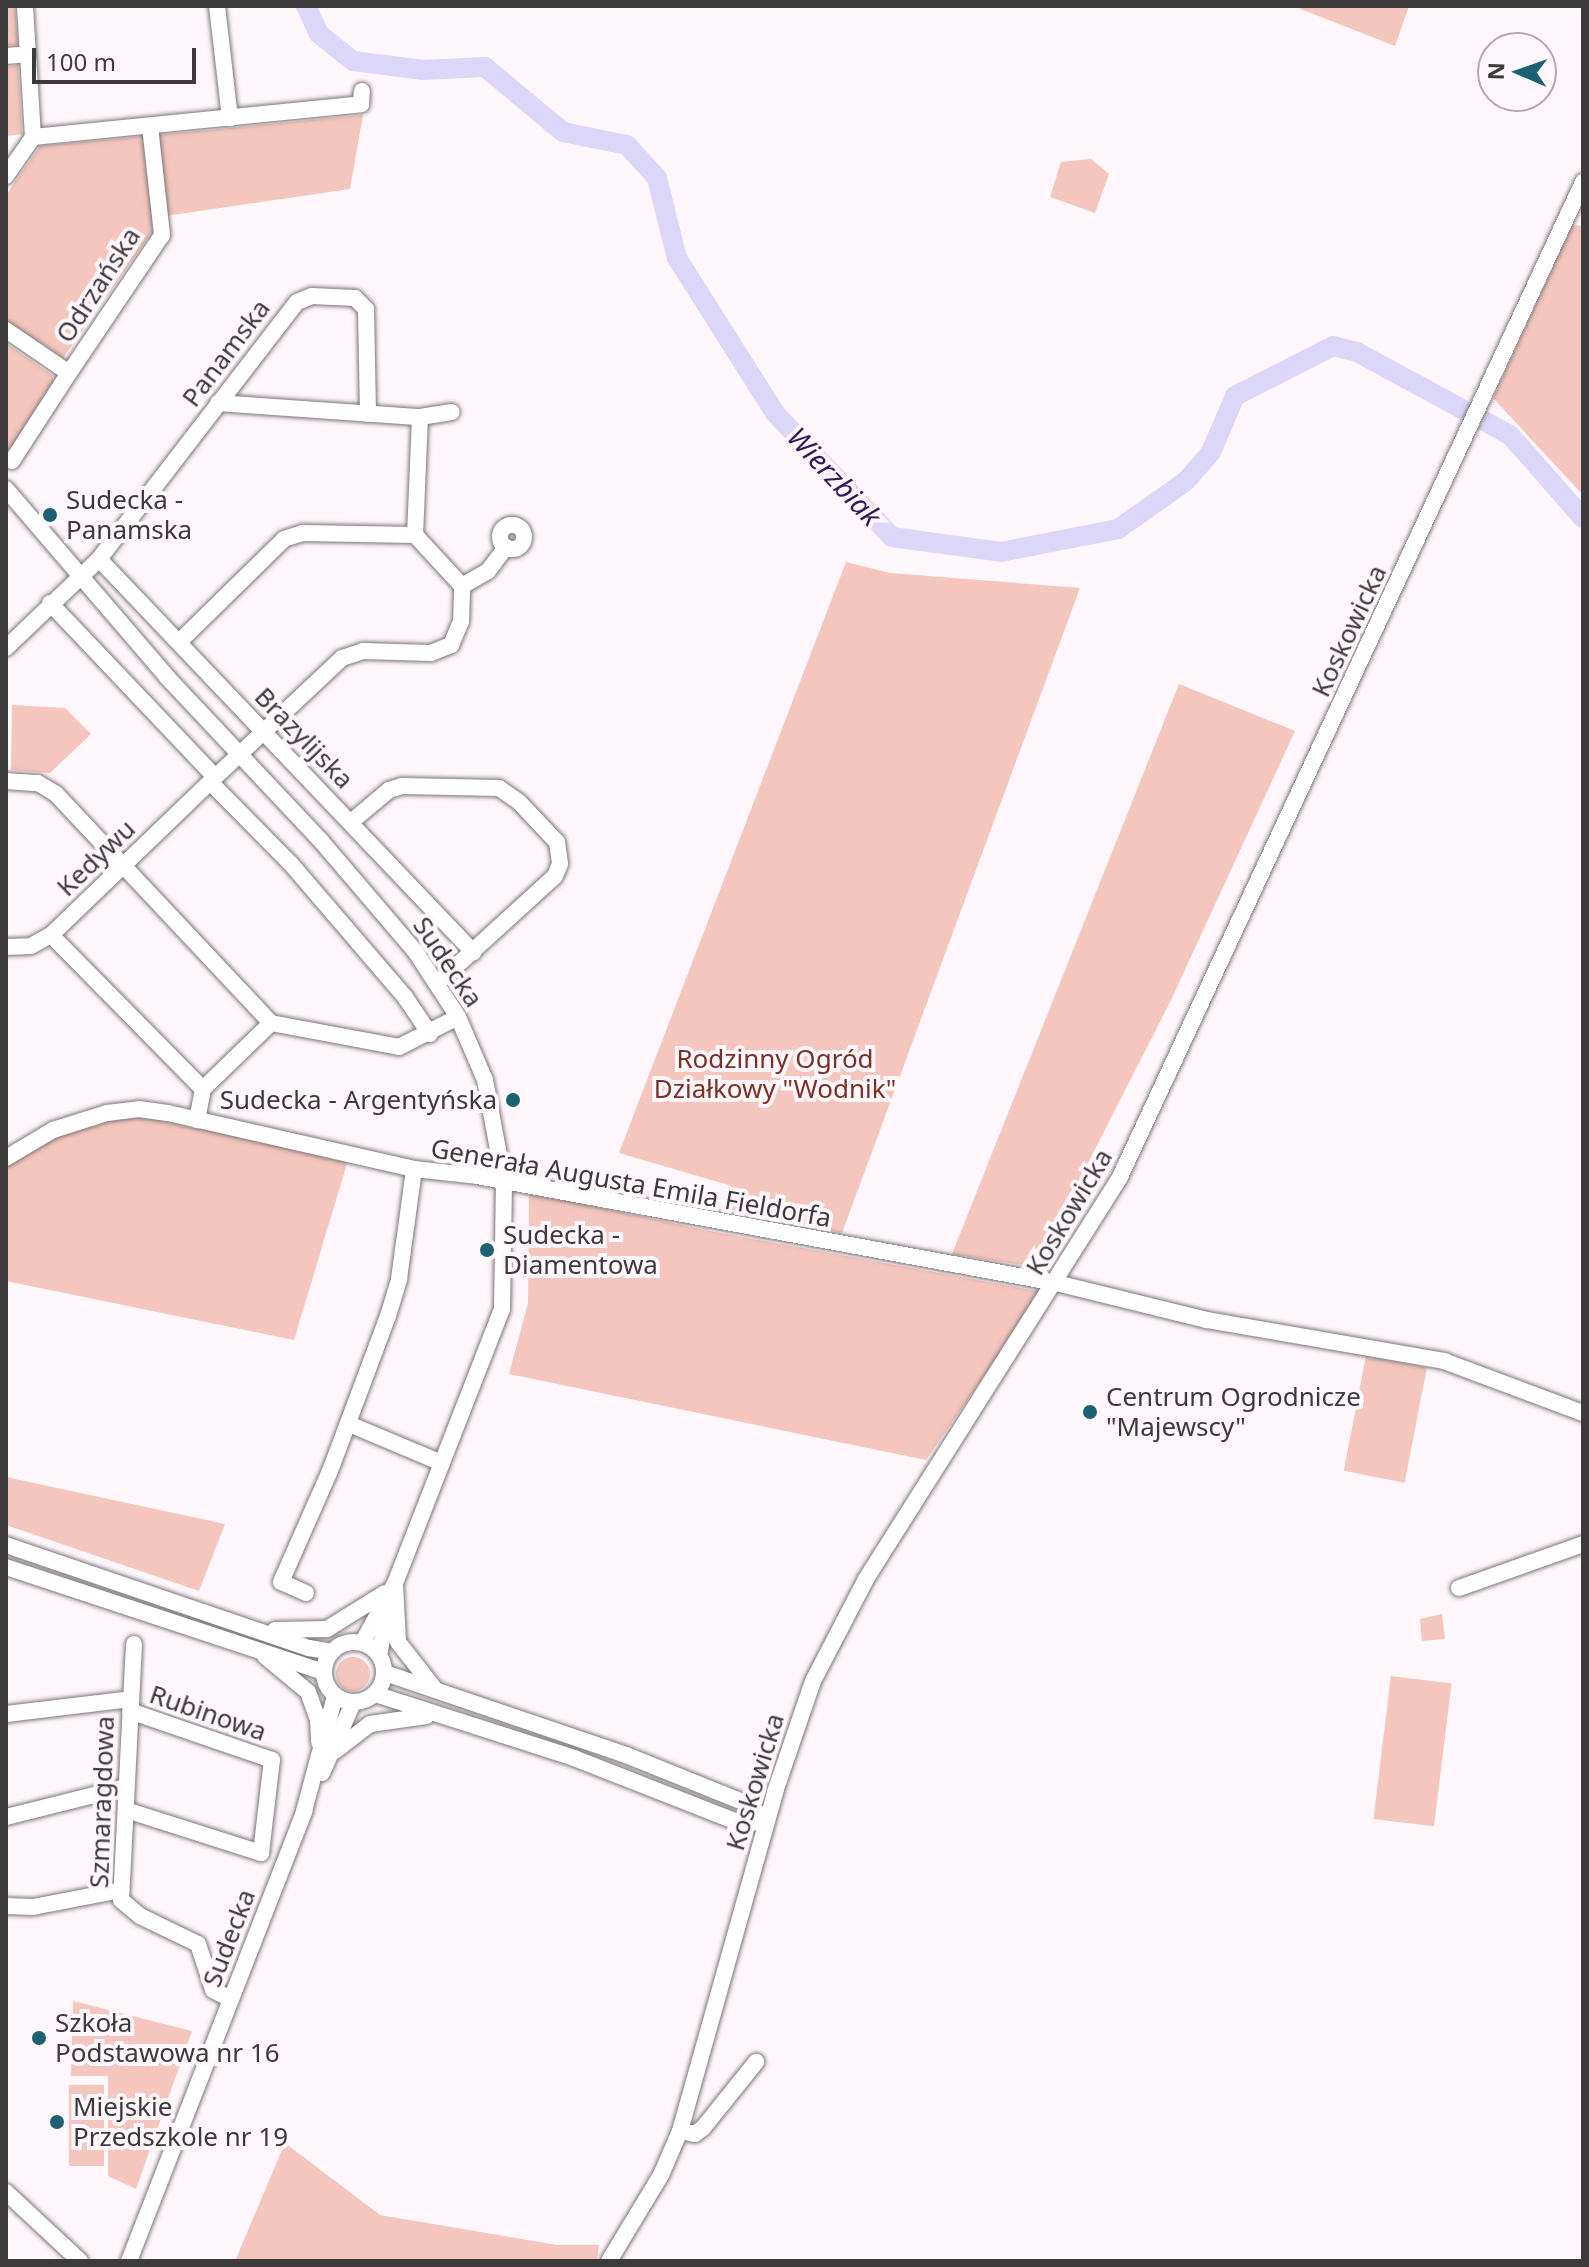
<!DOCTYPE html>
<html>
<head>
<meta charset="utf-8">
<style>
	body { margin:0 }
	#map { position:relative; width:1589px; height:2267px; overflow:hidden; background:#fff7fb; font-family:"Noto Sans",sans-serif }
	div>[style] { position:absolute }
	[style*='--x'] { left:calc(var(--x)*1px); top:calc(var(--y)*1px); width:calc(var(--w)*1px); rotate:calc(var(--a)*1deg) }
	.green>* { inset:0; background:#f5c6bd; transform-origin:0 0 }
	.round { border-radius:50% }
	.river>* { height:20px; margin:-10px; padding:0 10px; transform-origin:10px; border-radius:10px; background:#dcd7f9 }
	.roads { filter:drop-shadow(0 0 2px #7c7579) drop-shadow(0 0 2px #7c7579) }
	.minor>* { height:16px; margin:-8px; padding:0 8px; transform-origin:8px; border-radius:8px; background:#fff }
	.minor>.ring { margin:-8px; padding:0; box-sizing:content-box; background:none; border:16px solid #fff; border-radius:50% }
	.dots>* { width:22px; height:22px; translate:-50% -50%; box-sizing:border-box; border:4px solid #fff7fb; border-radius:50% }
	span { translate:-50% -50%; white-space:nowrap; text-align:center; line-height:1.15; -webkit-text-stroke:8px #fff7fb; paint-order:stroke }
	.street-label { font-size:26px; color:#3d3a3c }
	.poi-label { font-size:26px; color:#3d3a3c }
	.left { translate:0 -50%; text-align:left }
	.right { translate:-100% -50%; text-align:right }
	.park-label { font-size:26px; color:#7b3026 }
	.water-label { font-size:28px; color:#2d1a59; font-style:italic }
	.frame { position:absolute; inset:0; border:8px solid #3d3a3c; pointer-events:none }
	.north { position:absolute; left:1477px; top:32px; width:80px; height:80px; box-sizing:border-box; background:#fff7fb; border:2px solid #b1abaf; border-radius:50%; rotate:272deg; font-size:22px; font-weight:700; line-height:32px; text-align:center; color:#3d3a3c }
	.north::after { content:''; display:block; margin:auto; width:28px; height:36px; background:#1b6172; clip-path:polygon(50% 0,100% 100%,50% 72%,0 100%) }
	.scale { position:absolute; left:32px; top:48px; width:164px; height:36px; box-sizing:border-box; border:4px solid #3d3a3c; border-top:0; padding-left:10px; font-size:24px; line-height:28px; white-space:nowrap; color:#3d3a3c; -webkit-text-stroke:6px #fff7fb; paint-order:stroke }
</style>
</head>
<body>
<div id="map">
	<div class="green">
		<i style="clip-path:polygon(6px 6px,15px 6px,18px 44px,6px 46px)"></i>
		<i style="clip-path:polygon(1293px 6px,1409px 6px,1395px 46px)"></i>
		<i style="clip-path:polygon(18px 65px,22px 134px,6px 136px,6px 67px)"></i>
		<i style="clip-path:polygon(363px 115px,350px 189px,165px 216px,157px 135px)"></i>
		<i style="clip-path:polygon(146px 136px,155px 228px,63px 358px,6px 321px,6px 195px,40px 146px)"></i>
		<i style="clip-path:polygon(1091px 159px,1109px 174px,1095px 213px,1050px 197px,1061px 162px)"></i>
		<i style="clip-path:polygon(1572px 225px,1583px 226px,1583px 495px,1493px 398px)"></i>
		<i style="clip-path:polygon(6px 343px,52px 375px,56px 390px,6px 456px)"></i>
		<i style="clip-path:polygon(846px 562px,890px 573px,1080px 588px,842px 1233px,723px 1208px,732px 1186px,619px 1153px)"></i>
		<i style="clip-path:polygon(1179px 684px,1295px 731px,1171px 1000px,1035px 1267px,952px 1254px)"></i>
		<i style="clip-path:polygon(12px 705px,65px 708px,91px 734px,50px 773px,11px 770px)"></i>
		<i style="clip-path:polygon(129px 1114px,348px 1160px,294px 1340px,6px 1281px,6px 1164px,65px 1130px)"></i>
		<i style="clip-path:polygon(529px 1193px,710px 1231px,1042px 1292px,926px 1460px,509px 1374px,528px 1303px)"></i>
		<i style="left:1366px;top:1356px;width:62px;height:117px;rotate:11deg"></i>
		<i style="clip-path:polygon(6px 1477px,225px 1524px,199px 1591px,6px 1525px)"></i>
		<i style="clip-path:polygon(1442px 1614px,1445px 1639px,1422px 1641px,1420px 1619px)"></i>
		<i class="round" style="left:336px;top:1657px;width:34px;height:34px"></i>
		<i style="left:1391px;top:1676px;width:61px;height:144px;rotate:7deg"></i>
		<i style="clip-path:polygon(73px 2001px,192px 2031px,136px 2189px,108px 2176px,108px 2076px,71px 2076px)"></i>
		<i style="left:69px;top:2085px;width:35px;height:81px"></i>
		<i style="clip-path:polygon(285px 2143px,380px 2215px,557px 2245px,599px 2245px,597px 2261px,235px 2261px)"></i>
	</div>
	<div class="river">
		<i style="--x:306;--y:6;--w:31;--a:65"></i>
		<i style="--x:319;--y:34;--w:43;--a:38.5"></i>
		<i style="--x:353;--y:61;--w:71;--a:7.3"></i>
		<i style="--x:423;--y:70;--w:62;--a:-2.8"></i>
		<i style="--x:485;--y:67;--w:102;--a:39.8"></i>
		<i style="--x:563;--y:132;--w:65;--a:11.5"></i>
		<i style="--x:627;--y:145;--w:45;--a:47.7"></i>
		<i style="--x:657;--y:178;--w:82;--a:76"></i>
		<i style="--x:677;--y:258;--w:183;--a:57.7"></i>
		<i style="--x:775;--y:413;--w:170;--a:46.7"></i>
		<i style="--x:892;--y:537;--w:110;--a:7.8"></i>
		<i style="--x:1001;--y:552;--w:119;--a:-11.1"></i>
		<i style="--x:1118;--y:529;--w:83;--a:-35.2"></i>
		<i style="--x:1186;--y:481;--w:38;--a:-49"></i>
		<i style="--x:1211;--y:452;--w:61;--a:-66.8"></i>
		<i style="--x:1235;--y:396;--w:110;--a:-27"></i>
		<i style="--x:1333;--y:346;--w:25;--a:14"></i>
		<i style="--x:1357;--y:352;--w:174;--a:28.5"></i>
		<i style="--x:1510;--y:435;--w:111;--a:48.7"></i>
	</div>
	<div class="roads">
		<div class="minor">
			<i style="--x:217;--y:6;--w:113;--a:83.4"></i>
			<i style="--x:6;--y:56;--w:22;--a:-5"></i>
			<i style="--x:33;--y:137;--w:330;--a:-5.7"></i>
			<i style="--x:361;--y:104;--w:13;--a:-86"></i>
			<i style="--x:6;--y:176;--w:47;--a:-55.3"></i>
			<i style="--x:33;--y:137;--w:131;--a:-93.5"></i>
			<i style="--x:6;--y:330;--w:76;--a:34.3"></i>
			<i style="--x:69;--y:373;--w:166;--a:-56"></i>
			<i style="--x:162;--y:235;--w:110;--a:-96.3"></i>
			<i style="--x:218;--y:403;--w:202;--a:4"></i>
			<i style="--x:420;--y:417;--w:118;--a:92.4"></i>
			<i style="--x:420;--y:417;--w:32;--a:-9"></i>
			<i style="--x:12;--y:461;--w:105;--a:-57.1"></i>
			<i style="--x:6;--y:489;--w:248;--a:49.4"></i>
			<i style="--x:167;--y:677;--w:225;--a:46.8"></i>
			<i style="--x:321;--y:841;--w:145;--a:49.5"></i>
			<i style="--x:415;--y:951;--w:79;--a:56.9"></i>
			<i style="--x:458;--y:1017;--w:69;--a:66.8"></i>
			<i style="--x:485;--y:1080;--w:104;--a:79.4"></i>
			<i style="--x:504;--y:1182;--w:127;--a:90.9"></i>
			<i style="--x:502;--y:1309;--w:294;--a:111.3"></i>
			<i style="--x:395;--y:1583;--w:68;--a:118.8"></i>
			<i class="ring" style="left:500px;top:525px;width:8px;height:8px"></i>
			<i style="--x:415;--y:535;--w:69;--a:47.3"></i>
			<i style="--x:99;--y:559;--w:543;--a:46.42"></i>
			<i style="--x:50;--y:603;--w:240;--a:46.5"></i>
			<i style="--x:179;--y:642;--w:147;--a:-44.4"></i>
			<i style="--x:284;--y:539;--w:20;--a:-18"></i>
			<i style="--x:303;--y:533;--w:112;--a:1"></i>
			<i style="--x:6;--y:648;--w:129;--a:-43.7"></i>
			<i style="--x:99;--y:559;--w:324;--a:-52.4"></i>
			<i style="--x:297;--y:302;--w:16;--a:-22"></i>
			<i style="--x:312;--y:296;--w:43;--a:2.7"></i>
			<i style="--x:355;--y:298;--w:16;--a:45"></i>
			<i style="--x:366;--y:309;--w:105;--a:88.9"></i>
			<i style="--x:6;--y:781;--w:32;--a:4"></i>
			<i style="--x:38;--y:783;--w:21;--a:31"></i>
			<i style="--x:56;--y:794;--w:314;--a:46.8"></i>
			<i style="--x:271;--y:1023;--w:130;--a:10.6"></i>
			<i style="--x:399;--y:1047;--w:66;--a:-27"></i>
			<i style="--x:351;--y:822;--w:50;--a:-40.1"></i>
			<i style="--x:389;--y:790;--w:14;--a:-17"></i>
			<i style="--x:402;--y:786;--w:97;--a:1.2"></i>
			<i style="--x:499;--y:788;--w:24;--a:35"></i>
			<i style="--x:519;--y:802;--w:55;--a:46.5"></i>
			<i style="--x:557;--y:842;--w:22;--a:82"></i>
			<i style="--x:560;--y:864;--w:13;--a:113"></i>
			<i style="--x:555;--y:876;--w:159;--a:137.6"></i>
			<i style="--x:51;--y:935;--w:216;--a:45.4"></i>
			<i style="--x:203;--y:1089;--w:95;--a:-44.1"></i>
			<i style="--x:6;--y:947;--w:25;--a:-2"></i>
			<i style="--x:31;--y:946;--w:23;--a:-29"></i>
			<i style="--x:51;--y:935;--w:221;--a:-43.9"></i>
			<i style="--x:430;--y:1034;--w:45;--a:-124"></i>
			<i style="--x:405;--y:997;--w:177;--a:-130.6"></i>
			<i style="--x:290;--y:863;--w:114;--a:-134.6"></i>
			<i style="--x:210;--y:782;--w:181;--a:-43.2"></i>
			<i style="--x:342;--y:658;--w:22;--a:-18"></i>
			<i style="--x:363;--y:651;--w:68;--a:1.7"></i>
			<i style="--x:431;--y:653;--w:22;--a:-22"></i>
			<i style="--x:451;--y:645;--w:25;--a:-67"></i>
			<i style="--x:461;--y:622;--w:36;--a:-88"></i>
			<i style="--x:462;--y:586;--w:30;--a:-30"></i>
			<i style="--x:488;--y:571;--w:30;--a:-53"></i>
			<i style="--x:197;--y:1120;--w:32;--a:-79"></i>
			<i style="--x:6;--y:1158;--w:55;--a:-30.8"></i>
			<i style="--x:53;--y:1130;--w:57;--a:-17.5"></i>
			<i style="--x:107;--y:1113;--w:32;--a:-7"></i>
			<i style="--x:139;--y:1109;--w:29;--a:8"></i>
			<i style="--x:168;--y:1113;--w:252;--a:12.8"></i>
			<i style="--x:414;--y:1169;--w:63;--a:6.3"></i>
			<i style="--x:477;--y:1176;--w:589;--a:10.47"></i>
			<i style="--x:1056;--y:1283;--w:155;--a:13.8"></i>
			<i style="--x:1207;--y:1320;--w:241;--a:9.8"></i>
			<i style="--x:1444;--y:1361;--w:148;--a:20.5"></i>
			<i style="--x:349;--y:1424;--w:101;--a:22.8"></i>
			<i style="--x:6;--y:1545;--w:320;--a:18.8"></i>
			<i style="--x:309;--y:1648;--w:23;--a:10"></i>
			<i style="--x:6;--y:1567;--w:335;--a:18.3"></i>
			<i style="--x:395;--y:1584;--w:58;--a:87"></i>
			<i style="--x:398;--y:1642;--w:58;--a:52"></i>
			<i style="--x:1459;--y:1588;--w:132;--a:-19.5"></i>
			<i style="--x:306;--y:1593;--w:27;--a:-156"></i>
			<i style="--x:281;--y:1582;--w:121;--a:-66.2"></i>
			<i style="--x:330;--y:1471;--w:165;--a:-69.5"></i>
			<i style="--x:388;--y:1316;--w:39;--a:-73"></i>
			<i style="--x:399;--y:1279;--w:111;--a:-82.2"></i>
			<i style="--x:275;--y:1630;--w:52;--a:-1.1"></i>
			<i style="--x:327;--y:1629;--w:68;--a:-31.8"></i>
			<i class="ring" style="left:324px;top:1642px;width:44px;height:44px"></i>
			<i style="--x:134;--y:1644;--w:256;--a:92.9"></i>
			<i style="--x:121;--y:1900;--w:25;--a:40"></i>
			<i style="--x:140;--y:1916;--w:64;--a:25.8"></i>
			<i style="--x:198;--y:1944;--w:48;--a:71.9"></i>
			<i style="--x:213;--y:1990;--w:20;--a:27"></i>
			<i style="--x:379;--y:1655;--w:50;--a:-78.5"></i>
			<i style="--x:265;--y:1656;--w:56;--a:39.9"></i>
			<i style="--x:308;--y:1692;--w:30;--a:70"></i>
			<i style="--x:318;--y:1720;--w:22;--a:87"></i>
			<i style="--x:385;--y:1673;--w:255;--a:18.8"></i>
			<i style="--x:626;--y:1755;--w:131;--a:21.9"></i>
			<i style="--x:748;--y:1804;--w:25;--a:42"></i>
			<i style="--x:375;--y:1694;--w:209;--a:17.8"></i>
			<i style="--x:574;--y:1758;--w:180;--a:21.4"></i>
			<i style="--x:742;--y:1824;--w:25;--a:-7"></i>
			<i style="--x:6;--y:1714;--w:126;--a:-6.8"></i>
			<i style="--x:335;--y:1751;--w:44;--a:-37.6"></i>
			<i style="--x:370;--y:1724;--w:57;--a:-8.1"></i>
			<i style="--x:322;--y:1773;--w:77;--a:-66.1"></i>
			<i style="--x:126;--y:1810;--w:142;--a:17.7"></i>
			<i style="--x:261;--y:1853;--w:94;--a:-83.3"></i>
			<i style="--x:272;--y:1760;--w:150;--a:-161"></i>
			<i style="--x:6;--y:1817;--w:124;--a:-14"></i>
			<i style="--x:6;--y:1906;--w:27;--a:2"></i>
			<i style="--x:33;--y:1907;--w:90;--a:-10.9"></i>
			<i style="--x:680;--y:2131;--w:15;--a:11"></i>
			<i style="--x:695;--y:2134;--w:10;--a:-37"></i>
			<i style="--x:703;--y:2128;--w:85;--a:-51.2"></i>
			<i style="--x:6;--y:2192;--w:101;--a:43"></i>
			<i style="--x:129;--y:2261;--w:483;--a:-68.7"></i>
			<i style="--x:304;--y:1811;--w:119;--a:-74.9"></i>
			<i style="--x:609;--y:2261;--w:100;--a:-58.8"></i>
			<i style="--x:661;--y:2175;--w:48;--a:-66.6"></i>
			<i style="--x:680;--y:2131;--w:352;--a:-74.3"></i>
			<i style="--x:775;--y:1792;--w:117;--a:-71.1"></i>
			<i style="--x:813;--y:1681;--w:115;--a:-62.5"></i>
			<i style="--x:866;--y:1579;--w:473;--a:-57.7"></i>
			<i style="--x:1119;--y:1179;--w:1100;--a:-65.04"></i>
		</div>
	</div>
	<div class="dots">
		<i style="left:50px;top:515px;background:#1b6172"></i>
		<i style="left:513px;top:1100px;background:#1b6172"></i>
		<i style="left:487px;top:1250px;background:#1b6172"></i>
		<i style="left:1090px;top:1412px;background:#1b6172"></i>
		<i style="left:39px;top:2038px;background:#1b6172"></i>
		<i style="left:57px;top:2122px;background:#1b6172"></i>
	</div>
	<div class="street-label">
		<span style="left:98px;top:285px;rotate:-57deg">Odrzańska</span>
		<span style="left:226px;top:353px;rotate:-53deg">Panamska</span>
		<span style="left:1349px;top:631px;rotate:-65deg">Koskowicka</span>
		<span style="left:304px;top:738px;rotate:46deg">Brazylijska</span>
		<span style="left:96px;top:858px;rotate:-44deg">Kedywu</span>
		<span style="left:448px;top:962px;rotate:56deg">Sudecka</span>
		<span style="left:631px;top:1183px;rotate:10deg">Generała Augusta Emila Fieldorfa</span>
		<span style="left:1069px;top:1212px;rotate:-59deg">Koskowicka</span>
		<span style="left:208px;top:1713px;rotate:19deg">Rubinowa</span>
		<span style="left:755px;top:1782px;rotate:-73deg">Koskowicka</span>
		<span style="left:102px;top:1802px;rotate:-88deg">Szmaragdowa</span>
		<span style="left:229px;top:1938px;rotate:-69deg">Sudecka</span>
	</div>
	<div class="poi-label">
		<span class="left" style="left:66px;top:515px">Sudecka -<br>Panamska</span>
		<span class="right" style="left:497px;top:1100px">Sudecka - Argentyńska</span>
		<span class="left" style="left:503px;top:1250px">Sudecka -<br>Diamentowa</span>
		<span class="left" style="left:1106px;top:1412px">Centrum Ogrodnicze<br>"Majewscy"</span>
		<span class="left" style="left:55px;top:2038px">Szkoła<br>Podstawowa nr 16</span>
		<span class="left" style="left:73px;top:2122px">Miejskie<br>Przedszkole nr 19</span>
	</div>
	<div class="park-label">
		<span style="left:775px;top:1074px">Rodzinny Ogród<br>Działkowy "Wodnik"</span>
	</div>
	<div class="water-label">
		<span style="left:835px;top:476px;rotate:47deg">Wierzbiak</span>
	</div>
	<div class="frame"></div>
	<div class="north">N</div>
	<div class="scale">100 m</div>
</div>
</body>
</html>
